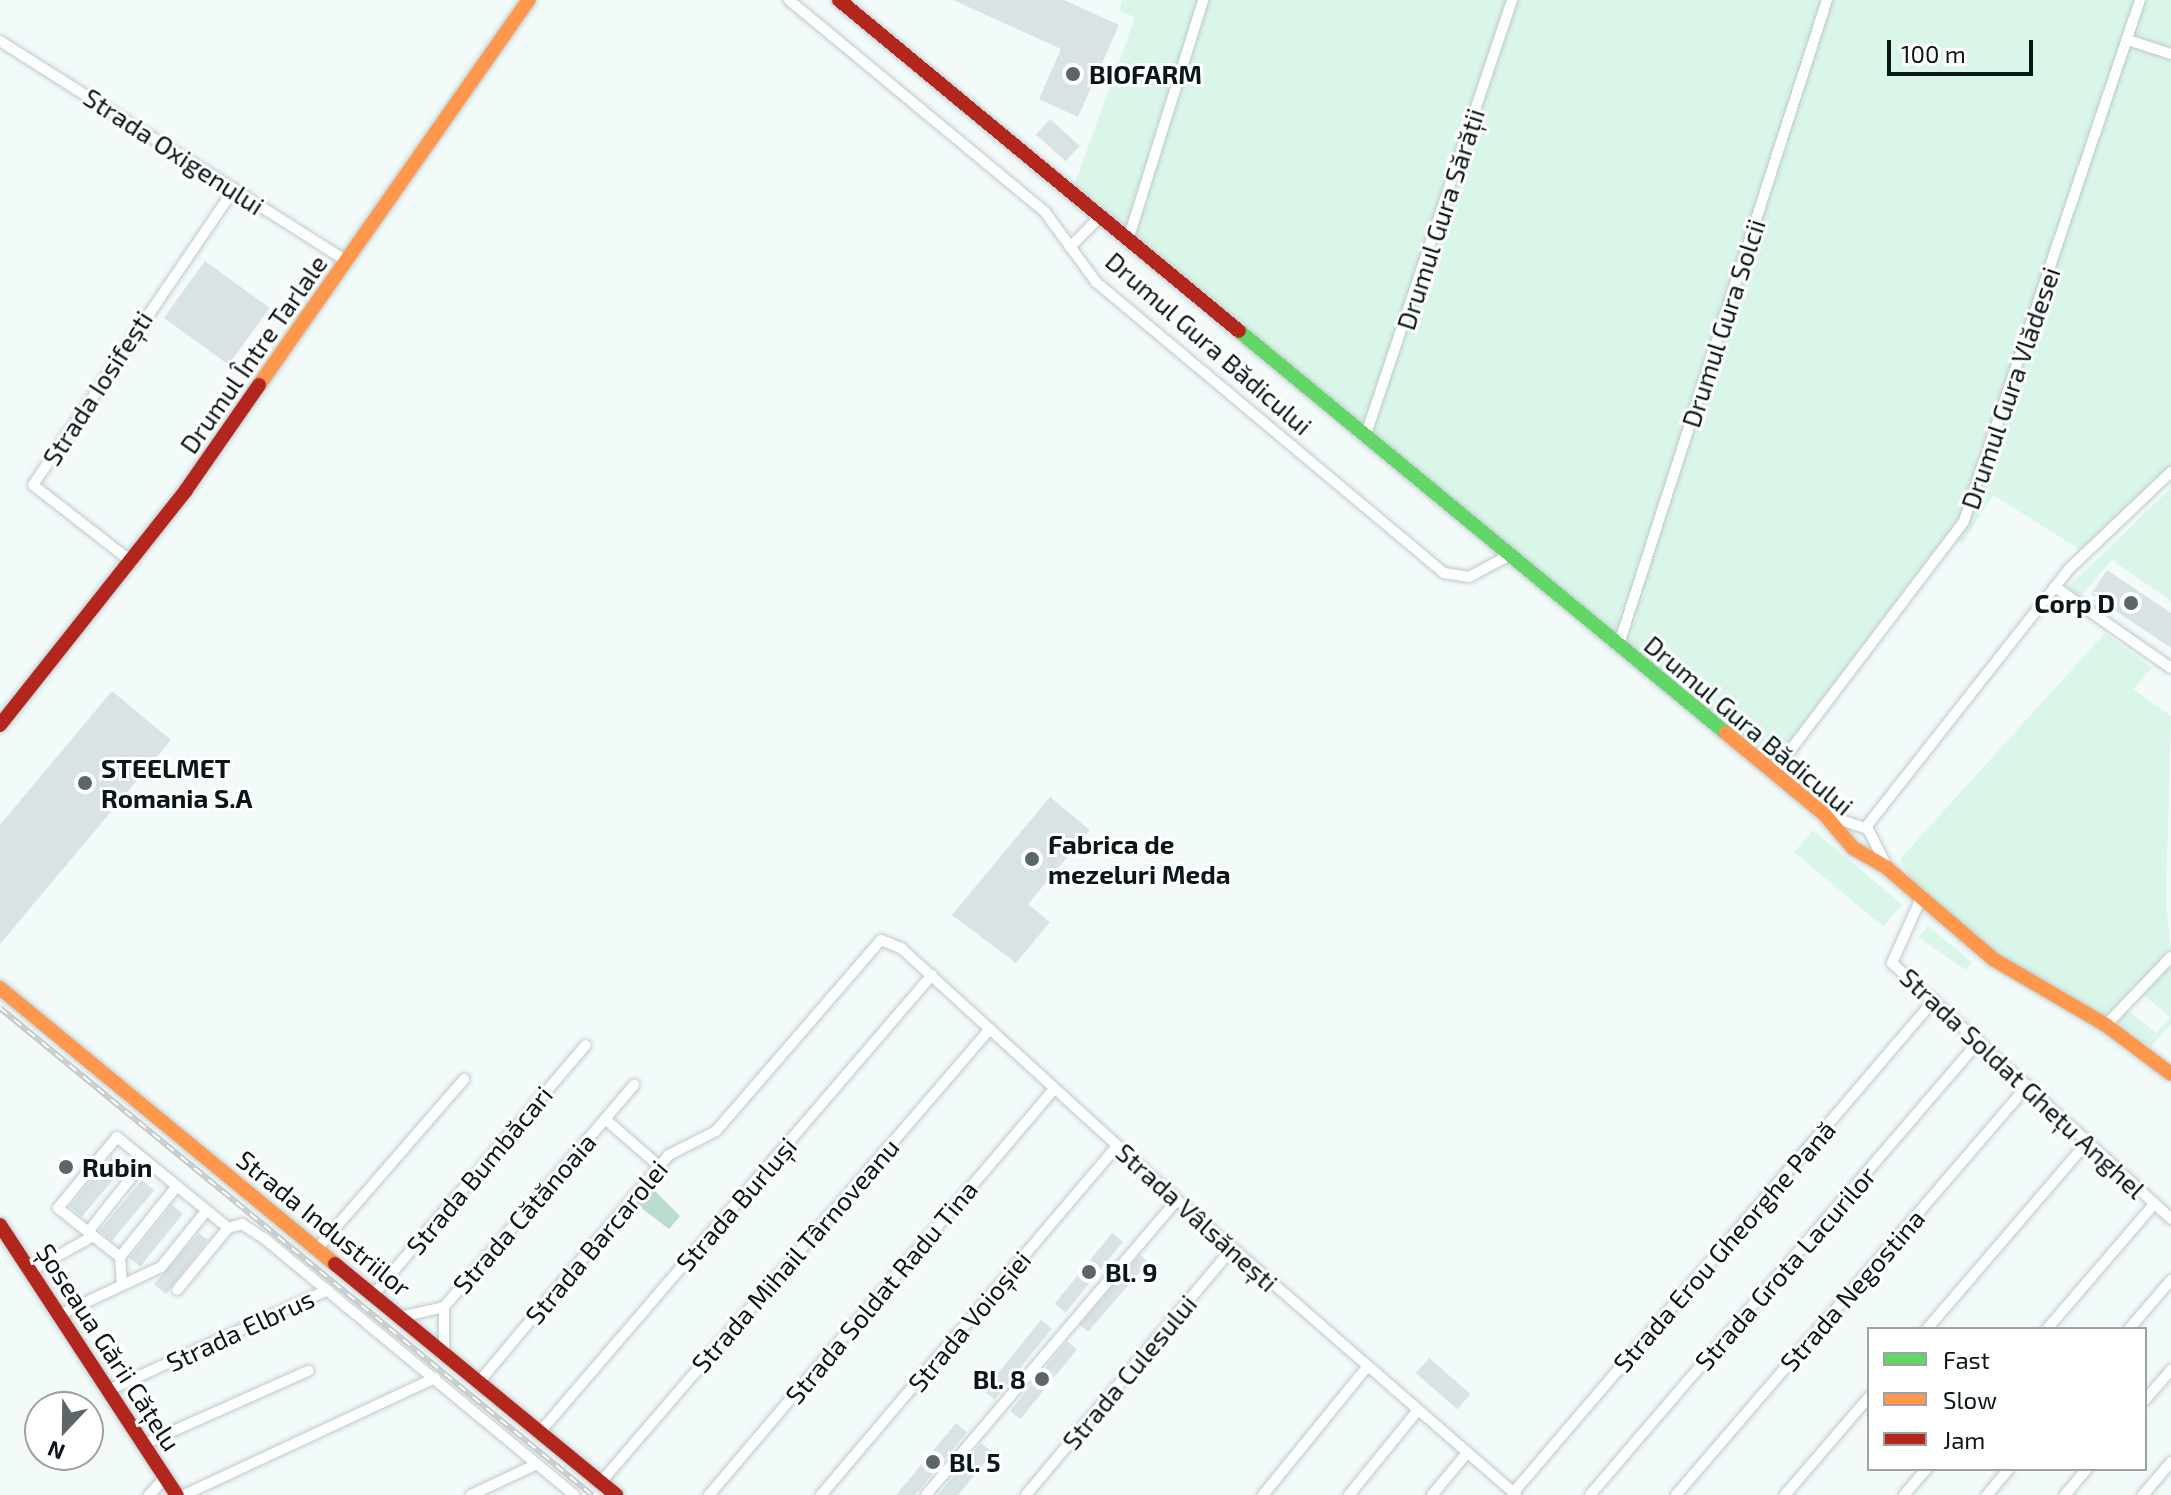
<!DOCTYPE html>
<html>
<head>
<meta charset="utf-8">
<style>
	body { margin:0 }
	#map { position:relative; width:2171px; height:1495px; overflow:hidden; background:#f2fafa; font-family:"Exo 2",sans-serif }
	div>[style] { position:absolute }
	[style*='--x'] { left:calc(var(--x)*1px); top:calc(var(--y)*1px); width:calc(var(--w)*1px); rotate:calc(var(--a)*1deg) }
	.green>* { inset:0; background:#daf6e9; transform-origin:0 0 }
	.forest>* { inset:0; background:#badccd }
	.building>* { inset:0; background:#d9e2e5; transform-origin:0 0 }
	.roads { filter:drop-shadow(0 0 2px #bfcacb) drop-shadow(0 0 2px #bfcacb) }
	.street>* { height:10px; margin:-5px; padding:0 5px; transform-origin:5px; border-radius:5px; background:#fdfefe }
	.fast>* { height:14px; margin:-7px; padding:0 7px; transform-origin:7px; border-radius:7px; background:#63d668 }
	.slow>* { height:14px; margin:-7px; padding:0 7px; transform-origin:7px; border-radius:7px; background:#ff974d }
	.jam>* { height:14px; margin:-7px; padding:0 7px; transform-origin:7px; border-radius:7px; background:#b3261e }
	.rail>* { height:6px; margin-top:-3px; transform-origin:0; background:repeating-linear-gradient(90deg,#fff 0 9px,#c7caca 0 18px); box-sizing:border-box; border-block:2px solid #c7caca }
	.dots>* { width:22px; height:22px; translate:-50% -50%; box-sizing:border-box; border:4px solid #fff; border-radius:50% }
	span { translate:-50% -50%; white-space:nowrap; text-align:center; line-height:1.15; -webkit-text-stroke:6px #fff; paint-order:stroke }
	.poi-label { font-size:26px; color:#091719; font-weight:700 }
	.left { translate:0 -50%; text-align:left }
	.right { translate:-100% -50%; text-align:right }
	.street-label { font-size:26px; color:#091719 }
	.legend { position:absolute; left:1867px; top:1327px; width:280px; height:144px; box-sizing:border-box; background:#fff; border:2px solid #9da2a3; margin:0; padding:10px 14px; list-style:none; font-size:24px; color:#091719 }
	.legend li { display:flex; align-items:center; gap:16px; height:40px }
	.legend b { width:40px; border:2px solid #9da2a3 }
	.north { position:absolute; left:24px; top:1391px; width:80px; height:80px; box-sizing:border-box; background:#fff; border:2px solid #9da2a3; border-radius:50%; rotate:202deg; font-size:22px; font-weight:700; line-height:32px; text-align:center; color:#091719 }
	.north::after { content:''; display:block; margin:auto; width:28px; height:36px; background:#5b6668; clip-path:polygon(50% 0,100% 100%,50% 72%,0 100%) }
	.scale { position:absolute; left:1887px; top:40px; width:146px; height:36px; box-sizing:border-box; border:4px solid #091719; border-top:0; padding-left:10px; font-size:24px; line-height:28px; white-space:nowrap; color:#091719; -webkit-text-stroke:6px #fff; paint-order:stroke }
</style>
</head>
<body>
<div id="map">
	<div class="green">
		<i style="clip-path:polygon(1122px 0,2171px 0,2171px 466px,2081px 550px,1993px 495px,1962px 544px,1956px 540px,1916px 595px,1910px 590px,1774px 766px,1073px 189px,1135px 17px,1119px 11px)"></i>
		<i style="clip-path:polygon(2171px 488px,2171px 601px,2112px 560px,2079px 598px,2067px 588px)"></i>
		<i style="clip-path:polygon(2105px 633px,2152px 668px,2133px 689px,2171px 716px,2166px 902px,2171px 949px,2106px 1016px,1999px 955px,1912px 881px,1900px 859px)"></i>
		<i style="left:1813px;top:830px;width:116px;height:29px;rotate:40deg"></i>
		<i style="clip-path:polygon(1928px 926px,1972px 962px,1966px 970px,1918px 937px)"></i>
		<i style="clip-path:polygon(2171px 961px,2171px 1024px,2151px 1047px,2118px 1023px,2126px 1009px,2157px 1033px,2170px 1017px,2141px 993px)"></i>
	</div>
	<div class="forest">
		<i style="clip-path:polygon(650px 1186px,680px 1216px,669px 1229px,636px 1204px)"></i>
	</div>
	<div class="building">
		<i style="clip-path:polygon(953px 0,1064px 0,1119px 25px,1078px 117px,1039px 99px,1061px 49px)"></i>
		<i style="left:1050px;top:119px;width:40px;height:21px;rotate:42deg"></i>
		<i style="left:205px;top:261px;width:80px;height:70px;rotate:36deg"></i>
		<i style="clip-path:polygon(2107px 570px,2171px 613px,2171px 648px,2091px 594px)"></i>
		<i style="clip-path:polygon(112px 691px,171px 740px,0 944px,0 825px)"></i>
		<i style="clip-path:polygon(1050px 797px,1090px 830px,1028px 904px,1050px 922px,1016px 963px,952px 915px)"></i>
		<i style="left:112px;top:1156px;width:16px;height:66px;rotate:40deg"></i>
		<i style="left:142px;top:1180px;width:16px;height:66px;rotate:40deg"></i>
		<i style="left:172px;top:1205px;width:14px;height:68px;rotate:39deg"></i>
		<i style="clip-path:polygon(199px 1233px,208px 1240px,166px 1294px,154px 1284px)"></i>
		<i style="left:1112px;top:1233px;width:14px;height:91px;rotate:39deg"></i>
		<i style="left:1140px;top:1255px;width:11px;height:92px;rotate:41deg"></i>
		<i style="left:1041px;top:1320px;width:14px;height:91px;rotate:39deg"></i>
		<i style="left:1067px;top:1341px;width:13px;height:90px;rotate:39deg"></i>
		<i style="left:1429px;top:1358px;width:55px;height:20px;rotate:41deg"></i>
		<i style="clip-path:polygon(956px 1423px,967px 1432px,915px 1495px,896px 1495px)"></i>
		<i style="clip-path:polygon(981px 1443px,993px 1453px,958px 1495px,938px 1495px)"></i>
	</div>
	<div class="roads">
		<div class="street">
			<i style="--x:789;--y:0;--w:332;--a:39.6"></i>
			<i style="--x:1045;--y:212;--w:87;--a:53.9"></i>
			<i style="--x:1096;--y:282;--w:454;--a:39.9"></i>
			<i style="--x:1444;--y:573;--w:25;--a:9"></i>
			<i style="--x:1469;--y:577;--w:44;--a:-28.3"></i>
			<i style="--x:2128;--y:40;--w:45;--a:18"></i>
			<i style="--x:0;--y:41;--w:412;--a:32.4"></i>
			<i style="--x:1128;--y:240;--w:251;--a:-72.6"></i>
			<i style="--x:1070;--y:247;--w:42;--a:-45"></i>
			<i style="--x:1365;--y:437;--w:461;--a:-71.4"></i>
			<i style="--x:132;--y:562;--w:125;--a:-142.1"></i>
			<i style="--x:33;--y:485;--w:358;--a:-55.8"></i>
			<i style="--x:2055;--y:587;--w:141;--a:34.9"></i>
			<i style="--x:1618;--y:647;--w:680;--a:-72.1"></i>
			<i style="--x:1773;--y:773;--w:316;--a:-52.8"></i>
			<i style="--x:1964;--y:521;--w:550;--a:-71.33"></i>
			<i style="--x:1826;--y:815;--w:44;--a:18.4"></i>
			<i style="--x:1868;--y:829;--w:42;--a:63.4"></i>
			<i style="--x:1866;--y:827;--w:328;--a:-51.8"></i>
			<i style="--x:2069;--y:569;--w:141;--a:-43.6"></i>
			<i style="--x:1921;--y:898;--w:71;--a:114"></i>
			<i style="--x:1892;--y:963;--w:379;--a:42.5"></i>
			<i style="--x:2106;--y:1025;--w:94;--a:-46.3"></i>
			<i style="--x:605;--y:1119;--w:45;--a:-49.5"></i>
			<i style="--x:228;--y:1228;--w:15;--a:-16"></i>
			<i style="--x:242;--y:1224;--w:27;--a:33"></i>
			<i style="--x:265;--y:1239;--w:401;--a:39.6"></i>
			<i style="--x:88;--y:1232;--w:92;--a:-51.6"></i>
			<i style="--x:317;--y:1249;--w:225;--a:-49.1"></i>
			<i style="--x:120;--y:1257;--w:91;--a:-51.2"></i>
			<i style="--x:31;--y:1271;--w:71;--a:-29.4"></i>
			<i style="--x:122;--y:1284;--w:27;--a:-94"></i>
			<i style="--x:120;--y:1257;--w:79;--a:-141.7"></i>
			<i style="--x:58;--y:1208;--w:92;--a:-50.3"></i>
			<i style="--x:117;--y:1137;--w:144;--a:39.3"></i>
			<i style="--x:228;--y:1228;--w:80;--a:129.4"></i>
			<i style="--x:373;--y:1295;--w:328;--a:-49.6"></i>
			<i style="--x:444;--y:1307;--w:46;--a:90"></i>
			<i style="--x:59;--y:1315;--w:113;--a:-25.2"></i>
			<i style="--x:161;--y:1267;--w:73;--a:-51.1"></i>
			<i style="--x:400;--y:1317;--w:45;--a:-12.8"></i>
			<i style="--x:444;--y:1307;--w:248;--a:-49.4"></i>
			<i style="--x:605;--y:1119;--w:72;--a:41"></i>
			<i style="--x:1927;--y:1329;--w:248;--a:-49.4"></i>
			<i style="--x:2047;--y:1329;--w:165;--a:-49.4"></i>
			<i style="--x:2129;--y:1329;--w:65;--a:-49.4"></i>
			<i style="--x:479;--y:1382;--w:296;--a:-50.1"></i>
			<i style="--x:669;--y:1155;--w:53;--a:-27.1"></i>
			<i style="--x:716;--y:1131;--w:252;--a:-49.2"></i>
			<i style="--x:881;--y:940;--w:22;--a:22"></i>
			<i style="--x:901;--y:948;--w:374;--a:42.4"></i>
			<i style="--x:1177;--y:1200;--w:449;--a:41"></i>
			<i style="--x:109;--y:1390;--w:240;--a:-24.6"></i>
			<i style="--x:2145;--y:1400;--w:40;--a:-49"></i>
			<i style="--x:540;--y:1432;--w:602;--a:-49.38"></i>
			<i style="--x:144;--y:1444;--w:180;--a:-24"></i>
			<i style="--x:601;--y:1482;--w:597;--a:-49.35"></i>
			<i style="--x:1513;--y:1493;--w:648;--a:-49.5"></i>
			<i style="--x:149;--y:1495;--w:25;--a:-47"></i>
			<i style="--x:184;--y:1495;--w:277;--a:-25"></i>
			<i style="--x:471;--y:1495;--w:73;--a:-25.2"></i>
			<i style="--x:709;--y:1495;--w:533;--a:-49.64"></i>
			<i style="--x:821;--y:1495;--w:458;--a:-49.7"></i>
			<i style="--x:926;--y:1495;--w:387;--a:-49.6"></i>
			<i style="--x:1026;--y:1495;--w:321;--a:-50.1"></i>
			<i style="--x:1263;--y:1495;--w:165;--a:-50.9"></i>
			<i style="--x:1349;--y:1495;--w:109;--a:-50.9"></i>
			<i style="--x:1432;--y:1495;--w:55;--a:-50.2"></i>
			<i style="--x:1590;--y:1495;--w:598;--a:-49.41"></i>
			<i style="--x:1676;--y:1495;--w:540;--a:-49.35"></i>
			<i style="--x:1785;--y:1495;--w:129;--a:-49.4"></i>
			<i style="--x:1904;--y:1495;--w:35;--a:-49"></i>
			<i style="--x:1987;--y:1495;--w:34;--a:-50"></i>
			<i style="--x:2065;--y:1495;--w:34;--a:-50"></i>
			<i style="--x:2143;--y:1495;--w:43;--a:-49.7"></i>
		</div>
		<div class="fast">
			<i style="--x:1239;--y:331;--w:631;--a:39.54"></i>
		</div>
		<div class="slow">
			<i style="--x:259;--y:385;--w:470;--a:-55"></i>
			<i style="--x:1726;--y:733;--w:127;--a:39.6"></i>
			<i style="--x:1824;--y:814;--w:45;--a:49.5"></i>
			<i style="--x:1853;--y:848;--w:39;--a:30"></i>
			<i style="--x:1887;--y:868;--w:140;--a:40.6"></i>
			<i style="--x:1993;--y:959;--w:131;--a:30.3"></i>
			<i style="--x:2106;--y:1025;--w:81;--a:37"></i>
			<i style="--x:0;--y:988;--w:434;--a:39.5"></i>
		</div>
		<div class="jam">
			<i style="--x:839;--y:0;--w:519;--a:39.61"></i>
			<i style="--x:0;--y:725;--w:300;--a:-51.6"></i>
			<i style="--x:186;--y:490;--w:128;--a:-55.2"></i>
			<i style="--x:0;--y:1225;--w:323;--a:56.8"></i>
			<i style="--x:335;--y:1264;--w:364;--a:39.4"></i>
		</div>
	</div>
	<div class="rail">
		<i style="--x:0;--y:1008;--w:767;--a:39.44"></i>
	</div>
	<div class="dots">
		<i style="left:1073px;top:74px;background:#5b6668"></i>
		<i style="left:2131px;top:603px;background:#5b6668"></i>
		<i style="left:85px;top:783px;background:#5b6668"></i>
		<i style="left:1032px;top:859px;background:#5b6668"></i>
		<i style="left:66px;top:1167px;background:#5b6668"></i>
		<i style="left:1089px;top:1272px;background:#5b6668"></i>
		<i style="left:1042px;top:1379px;background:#5b6668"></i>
		<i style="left:933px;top:1462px;background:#5b6668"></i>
	</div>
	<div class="poi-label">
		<span class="left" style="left:1089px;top:74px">BIOFARM</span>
		<span class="right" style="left:2115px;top:603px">Corp D</span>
		<span class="left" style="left:101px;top:783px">STEELMET<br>Romania S.A</span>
		<span class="left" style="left:1048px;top:859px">Fabrica de<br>mezeluri Meda</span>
		<span class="left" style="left:82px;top:1167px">Rubin</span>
		<span class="left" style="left:1105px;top:1272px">Bl. 9</span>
		<span class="right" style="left:1026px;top:1379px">Bl. 8</span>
		<span class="left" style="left:949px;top:1462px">Bl. 5</span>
	</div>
	<div class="street-label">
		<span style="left:174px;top:151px;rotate:33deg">Strada Oxigenului</span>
		<span style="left:1440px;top:219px;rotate:-72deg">Drumul Gura Sărății</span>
		<span style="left:1723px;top:323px;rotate:-72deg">Drumul Gura Solcii</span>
		<span style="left:1209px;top:343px;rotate:41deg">Drumul Gura Bădicului</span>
		<span style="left:253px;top:354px;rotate:-55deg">Drumul Între Tarlale</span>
		<span style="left:97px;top:388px;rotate:-57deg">Strada Iosifești</span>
		<span style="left:2010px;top:388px;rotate:-71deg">Drumul Gura Vlădesei</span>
		<span style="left:1749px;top:725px;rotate:40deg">Drumul Gura Bădicului</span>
		<span style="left:2023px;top:1083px;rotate:43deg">Strada Soldat Ghețu Anghel</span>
		<span style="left:479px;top:1170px;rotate:-50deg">Strada Bumbăcari</span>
		<span style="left:736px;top:1204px;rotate:-49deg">Strada Burluși</span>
		<span style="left:524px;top:1213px;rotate:-49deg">Strada Cătănoaia</span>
		<span style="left:1197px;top:1217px;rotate:42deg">Strada Vâlsănești</span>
		<span style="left:324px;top:1223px;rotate:39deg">Strada Industriilor</span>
		<span style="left:596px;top:1242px;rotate:-50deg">Strada Barcarolei</span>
		<span style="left:1724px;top:1246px;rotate:-49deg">Strada Erou Gheorghe Pană</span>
		<span style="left:795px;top:1255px;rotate:-49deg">Strada Mihail Târnoveanu</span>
		<span style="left:1785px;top:1268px;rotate:-49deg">Strada Grota Lacurilor</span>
		<span style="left:1852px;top:1290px;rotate:-49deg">Strada Negostina</span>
		<span style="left:881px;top:1292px;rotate:-50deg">Strada Soldat Radu Tina</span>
		<span style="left:969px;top:1321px;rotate:-50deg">Strada Voioșiei</span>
		<span style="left:240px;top:1330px;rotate:-25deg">Strada Elbrus</span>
		<span style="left:109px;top:1347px;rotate:57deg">Șoseaua Gării Cățelu</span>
		<span style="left:1129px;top:1372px;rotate:-50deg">Strada Culesului</span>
	</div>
	<ul class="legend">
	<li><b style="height:10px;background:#63d668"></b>Fast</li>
	<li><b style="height:10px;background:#ff974d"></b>Slow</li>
	<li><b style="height:10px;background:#b3261e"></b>Jam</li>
	</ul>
	<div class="north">N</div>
	<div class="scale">100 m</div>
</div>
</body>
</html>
